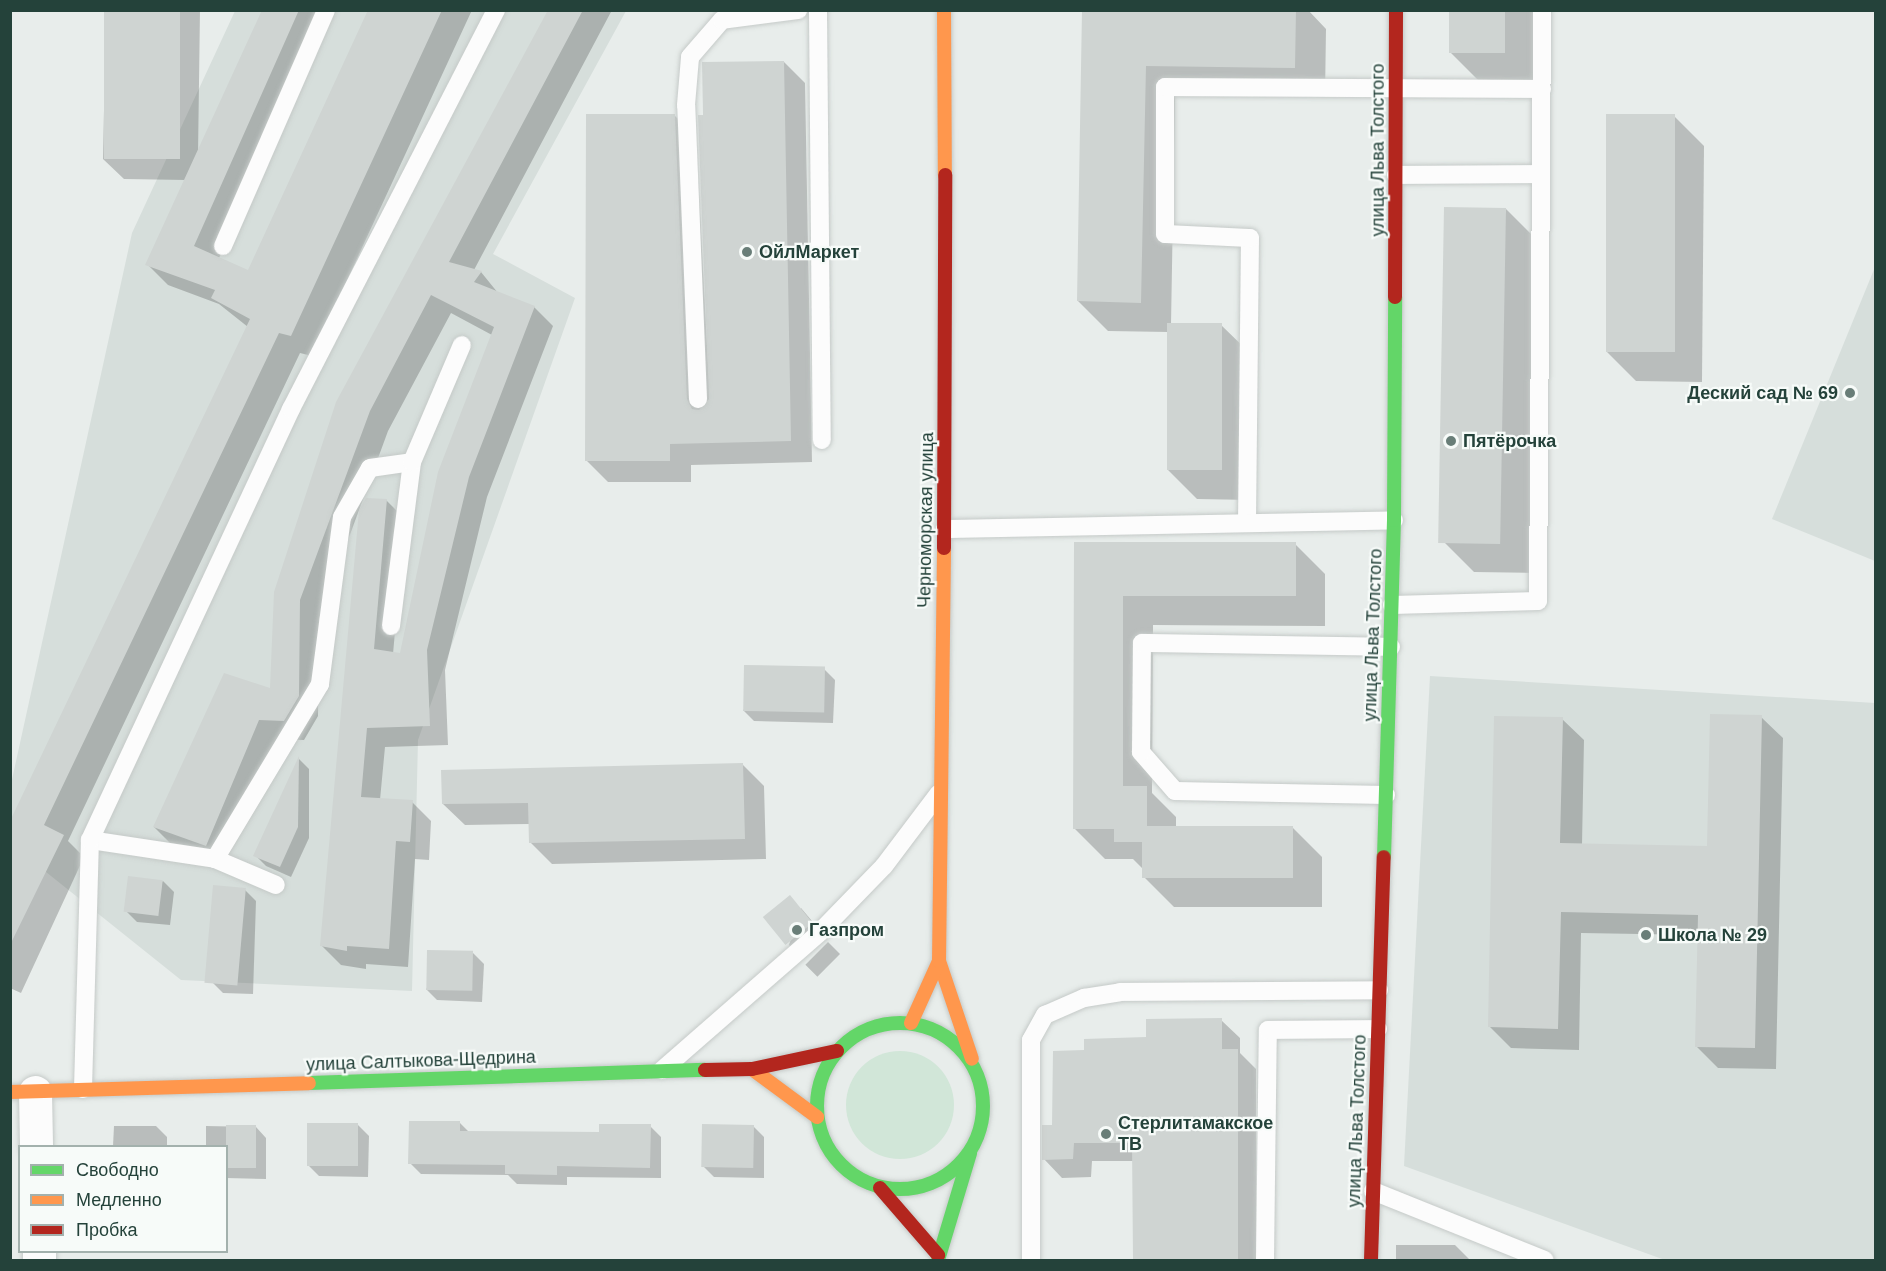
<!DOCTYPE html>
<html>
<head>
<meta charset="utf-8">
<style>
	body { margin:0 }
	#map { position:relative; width:1886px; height:1271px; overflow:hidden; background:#e8edeb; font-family:Helvetica,sans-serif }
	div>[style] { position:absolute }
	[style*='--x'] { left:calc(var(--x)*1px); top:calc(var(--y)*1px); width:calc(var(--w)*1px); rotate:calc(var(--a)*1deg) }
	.built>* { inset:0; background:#d6dedb }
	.green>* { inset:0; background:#d1e6d8 }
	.round { border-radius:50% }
	.shadow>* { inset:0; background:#0003; transform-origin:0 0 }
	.building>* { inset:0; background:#cfd4d2; transform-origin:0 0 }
	.roads { filter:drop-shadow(0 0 2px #c5cac8) drop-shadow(0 0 2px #c5cac8) }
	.lane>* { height:18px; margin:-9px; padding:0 9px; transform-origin:9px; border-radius:9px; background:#fcfcfc }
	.street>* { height:33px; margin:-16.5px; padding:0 16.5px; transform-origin:16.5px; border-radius:16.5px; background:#fcfcfc }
	.fast>* { height:14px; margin:-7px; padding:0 7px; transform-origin:7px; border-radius:7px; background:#63d668 }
	.fast>.ring { margin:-7px; padding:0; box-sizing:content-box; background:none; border:14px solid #63d668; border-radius:50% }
	.slow>* { height:14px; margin:-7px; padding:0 7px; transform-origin:7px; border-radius:7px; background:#ff974d }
	.jam>* { height:14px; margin:-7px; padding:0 7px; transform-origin:7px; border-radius:7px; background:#b3261e }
	.dots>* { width:16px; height:16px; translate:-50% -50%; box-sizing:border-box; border:3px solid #f7fbf9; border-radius:50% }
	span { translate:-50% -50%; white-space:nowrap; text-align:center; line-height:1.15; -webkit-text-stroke:4.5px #f7fbf9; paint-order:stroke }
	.street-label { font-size:18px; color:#24423a }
	.poi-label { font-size:18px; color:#24423a; font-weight:700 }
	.left { translate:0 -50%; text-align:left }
	.right { translate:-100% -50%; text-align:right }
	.frame { position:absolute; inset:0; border:12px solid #24423a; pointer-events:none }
	.legend { position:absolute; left:18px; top:1145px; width:210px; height:108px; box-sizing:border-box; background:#f7fbf9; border:2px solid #a3b1ad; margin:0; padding:8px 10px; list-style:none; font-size:18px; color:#24423a }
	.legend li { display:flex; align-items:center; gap:12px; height:30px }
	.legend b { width:30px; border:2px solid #a3b1ad }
</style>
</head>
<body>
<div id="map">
	<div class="built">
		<i style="clip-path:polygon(235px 11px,626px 11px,493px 254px,575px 298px,418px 740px,412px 991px,181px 980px,11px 844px,11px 784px,132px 233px)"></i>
		<i style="clip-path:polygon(1875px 267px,1875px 561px,1772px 519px)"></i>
		<i style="clip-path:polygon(1430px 676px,1875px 703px,1875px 1260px,1665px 1260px,1404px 1166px)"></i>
	</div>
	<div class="green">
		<i class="round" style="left:846px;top:1051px;width:108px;height:108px"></i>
	</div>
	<div class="shadow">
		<i style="clip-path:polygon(106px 10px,200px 10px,198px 155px,264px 10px,329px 10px,219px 258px,248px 272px,369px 10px,472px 10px,312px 356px,300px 353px,68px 841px,84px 857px,21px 993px,10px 988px,10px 825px,248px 327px,219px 304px,168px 285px,147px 264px,186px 180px,124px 179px,103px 159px)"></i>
		<i style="clip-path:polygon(549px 10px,612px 10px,474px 270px,481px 272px,498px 293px,534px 307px,553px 326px,487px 497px,445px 670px,448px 745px,385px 747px,380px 800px,412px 802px,431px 821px,429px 860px,415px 859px,408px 967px,366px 964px,366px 969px,341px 965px,322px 946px,386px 500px,405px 519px,393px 654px,401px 655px,492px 335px,451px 313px,388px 431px,319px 619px,318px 716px,304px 740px,277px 739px,225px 864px,173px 846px,154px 827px,272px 690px,275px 592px)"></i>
		<i style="clip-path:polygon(1084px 10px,1308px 10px,1326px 29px,1325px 97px,1175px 95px,1171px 325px,1221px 325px,1252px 355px,1251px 500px,1197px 499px,1167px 469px,1168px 332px,1108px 331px,1078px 301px)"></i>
		<i style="clip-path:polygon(1450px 10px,1534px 10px,1535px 83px,1481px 83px,1451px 53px)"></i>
		<i style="clip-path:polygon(784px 62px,805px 83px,812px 462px,691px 465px,691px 482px,608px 482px,587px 461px,675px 116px,696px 137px,708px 365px,705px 116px)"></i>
		<i style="clip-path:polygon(1674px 116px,1704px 146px,1702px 382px,1636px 381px,1606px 351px)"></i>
		<i style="clip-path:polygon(1506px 209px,1536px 239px,1534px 573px,1474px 572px,1444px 542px)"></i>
		<i style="clip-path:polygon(1075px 543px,1295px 544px,1325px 574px,1325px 626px,1153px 625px,1152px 793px,1176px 817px,1176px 827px,1292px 827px,1322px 857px,1322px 907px,1174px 907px,1144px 877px,1144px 870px,1133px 859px,1105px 859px,1075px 829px)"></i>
		<i style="clip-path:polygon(824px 669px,835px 680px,833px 723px,754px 721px,743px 710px)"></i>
		<i style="clip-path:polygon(1761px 717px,1783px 738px,1776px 1069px,1718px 1068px,1696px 1046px,1699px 935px,1581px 933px,1579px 1050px,1511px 1048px,1490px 1027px,1562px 719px,1584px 740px,1582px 845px,1709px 847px)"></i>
		<i style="clip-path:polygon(299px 759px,309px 769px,309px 838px,291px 877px,266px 866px,255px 855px)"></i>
		<i style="clip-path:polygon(743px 765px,764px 786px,766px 859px,552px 864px,530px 842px,530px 824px,465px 825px,443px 804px)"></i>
		<i style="clip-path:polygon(163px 881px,174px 892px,170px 925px,137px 922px,126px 911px)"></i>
		<i style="clip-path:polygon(245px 890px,256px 901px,253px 994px,223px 993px,212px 982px)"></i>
		<i style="clip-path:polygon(801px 908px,823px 934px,799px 955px,789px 945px)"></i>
		<i style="left:828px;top:942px;width:17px;height:32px;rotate:45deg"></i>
		<i style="clip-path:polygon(473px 953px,484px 964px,482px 1002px,437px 1000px,426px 989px)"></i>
		<i style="clip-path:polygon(1221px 1020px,1240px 1038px,1240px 1053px,1256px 1069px,1256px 1260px,1134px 1260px,1133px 1161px,1092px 1161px,1091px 1177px,1062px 1178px,1044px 1159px,1054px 1126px,1086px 1052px)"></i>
		<i style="clip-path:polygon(460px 1123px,469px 1132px,600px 1134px,650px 1126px,661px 1137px,661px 1178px,567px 1177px,567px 1185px,517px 1184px,508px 1175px,421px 1174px,410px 1163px)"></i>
		<i style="clip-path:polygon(358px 1125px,369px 1136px,368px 1177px,319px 1176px,308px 1165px)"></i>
		<i style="clip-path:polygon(114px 1126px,156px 1126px,167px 1137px,167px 1146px,113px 1146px)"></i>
		<i style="clip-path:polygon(206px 1126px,256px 1127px,266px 1138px,266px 1179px,226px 1178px,226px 1146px,206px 1146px)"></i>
		<i style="clip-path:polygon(753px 1126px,764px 1137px,764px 1178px,714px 1177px,703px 1166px)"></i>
		<i style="clip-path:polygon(1396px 1245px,1455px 1245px,1470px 1260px,1396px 1260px)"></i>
	</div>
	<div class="building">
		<i style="left:104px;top:10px;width:76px;height:149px"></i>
		<i style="clip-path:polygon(262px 10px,299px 10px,194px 246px,248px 270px,368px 10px,442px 10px,291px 336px,279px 333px,44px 825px,64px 835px,10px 945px,10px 821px,250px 319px,211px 298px,215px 290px,145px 265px)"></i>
		<i style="clip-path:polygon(548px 10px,583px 10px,449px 262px,482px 271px,474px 282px,535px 306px,469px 477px,427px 650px,430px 726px,367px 728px,361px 797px,413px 800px,410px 842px,396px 841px,389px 949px,347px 946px,347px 951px,320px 946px,359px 510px,366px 498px,387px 499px,374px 649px,400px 653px,438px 472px,494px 327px,431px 295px,370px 411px,300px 600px,299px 696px,284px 721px,259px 720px,206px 846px,153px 827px,224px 673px,270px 688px,274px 592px,336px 402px)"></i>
		<i style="clip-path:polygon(1082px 10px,1296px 10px,1295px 68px,1146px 66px,1141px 303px,1077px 301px)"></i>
		<i style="left:1449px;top:10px;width:56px;height:43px"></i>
		<i style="clip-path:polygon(784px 61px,791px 441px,670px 444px,670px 461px,585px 461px,586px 114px,675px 114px,687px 399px,692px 409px,699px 410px,709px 399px,698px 115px,703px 115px,702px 62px)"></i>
		<i style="left:1606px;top:114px;width:69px;height:238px"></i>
		<i style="left:1444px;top:207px;width:62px;height:336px;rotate:1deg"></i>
		<i style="left:1222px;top:323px;width:147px;height:55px;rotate:90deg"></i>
		<i style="clip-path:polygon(1074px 542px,1296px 542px,1296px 596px,1123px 596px,1123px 786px,1147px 786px,1147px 826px,1293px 826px,1293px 878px,1142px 878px,1142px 842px,1114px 842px,1114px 829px,1073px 829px)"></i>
		<i style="left:744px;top:665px;width:81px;height:46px;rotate:1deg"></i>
		<i style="clip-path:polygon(1710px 714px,1762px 715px,1755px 1048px,1695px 1047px,1698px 915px,1561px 912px,1558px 1029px,1488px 1027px,1494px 716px,1563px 717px,1560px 843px,1707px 846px)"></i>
		<i style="clip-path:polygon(299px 756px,298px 827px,280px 867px,253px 856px)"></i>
		<i style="clip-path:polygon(743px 763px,745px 839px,529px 843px,528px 803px,442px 804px,441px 770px)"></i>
		<i style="left:128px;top:876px;width:35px;height:36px;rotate:7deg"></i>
		<i style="left:213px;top:885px;width:33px;height:98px;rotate:5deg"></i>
		<i style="left:790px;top:895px;width:36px;height:35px;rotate:51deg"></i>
		<i style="left:427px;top:950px;width:46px;height:40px;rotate:1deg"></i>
		<i style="clip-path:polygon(1222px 1018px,1222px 1049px,1238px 1049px,1238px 1260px,1133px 1260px,1132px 1143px,1074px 1143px,1073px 1159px,1042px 1160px,1042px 1125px,1052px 1125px,1053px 1051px,1084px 1050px,1084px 1039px,1146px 1037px,1146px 1019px)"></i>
		<i style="clip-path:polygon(409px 1121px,460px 1121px,460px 1131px,599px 1132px,599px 1124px,651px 1124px,650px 1168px,557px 1166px,557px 1175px,505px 1174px,505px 1165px,408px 1164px)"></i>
		<i style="left:307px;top:1123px;width:51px;height:43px"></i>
		<i style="left:702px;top:1124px;width:52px;height:43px;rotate:1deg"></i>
		<i style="left:226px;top:1125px;width:30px;height:43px"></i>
	</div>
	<div class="roads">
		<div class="lane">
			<i style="--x:818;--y:10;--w:430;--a:89.5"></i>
			<i style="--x:1396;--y:175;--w:144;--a:-0.4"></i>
			<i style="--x:223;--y:246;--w:257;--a:-66.4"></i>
			<i style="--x:698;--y:399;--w:294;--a:-92.3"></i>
			<i style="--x:686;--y:105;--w:48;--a:-85.2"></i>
			<i style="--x:690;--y:57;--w:49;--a:-49.1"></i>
			<i style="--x:722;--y:20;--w:77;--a:-7.5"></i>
			<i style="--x:1247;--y:523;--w:285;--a:-89.4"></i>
			<i style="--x:1250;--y:238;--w:85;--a:-177.3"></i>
			<i style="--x:1165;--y:234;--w:147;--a:-90"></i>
			<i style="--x:1165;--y:87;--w:377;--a:0.3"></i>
			<i style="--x:945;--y:529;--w:449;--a:-1.1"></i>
			<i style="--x:1392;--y:605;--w:146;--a:-1.6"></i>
			<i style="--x:1538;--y:601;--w:591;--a:-89.61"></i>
			<i style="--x:391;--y:626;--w:165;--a:-82.7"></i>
			<i style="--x:1386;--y:795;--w:211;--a:-178.9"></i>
			<i style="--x:1175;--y:791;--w:52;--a:-131.1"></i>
			<i style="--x:1141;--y:752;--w:109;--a:-89.5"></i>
			<i style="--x:1142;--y:643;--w:249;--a:0.9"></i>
			<i style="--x:90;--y:840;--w:126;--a:8.6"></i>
			<i style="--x:215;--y:859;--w:204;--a:-59"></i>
			<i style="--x:320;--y:684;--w:168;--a:-82.5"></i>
			<i style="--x:342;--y:517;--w:56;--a:-60.3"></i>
			<i style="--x:370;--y:468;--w:42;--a:-8.1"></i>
			<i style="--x:412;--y:462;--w:127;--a:-66.9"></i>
			<i style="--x:215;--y:859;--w:66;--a:23.1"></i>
			<i style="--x:662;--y:1070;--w:208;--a:-41.1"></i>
			<i style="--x:819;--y:933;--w:93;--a:-45.9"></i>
			<i style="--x:884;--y:866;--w:91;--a:-53"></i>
			<i style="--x:83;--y:1089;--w:249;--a:-88.4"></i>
			<i style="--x:90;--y:840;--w:476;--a:-65"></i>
			<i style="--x:291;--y:409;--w:449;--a:-62.8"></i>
			<i style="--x:1373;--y:1191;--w:185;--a:21.9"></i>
			<i style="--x:1031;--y:1260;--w:220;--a:-90"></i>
			<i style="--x:1031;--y:1040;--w:29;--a:-61"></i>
			<i style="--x:1045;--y:1015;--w:43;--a:-23.6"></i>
			<i style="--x:1084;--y:998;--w:36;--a:-9"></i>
			<i style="--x:1120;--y:992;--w:259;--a:-0.4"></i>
			<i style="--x:1265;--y:1260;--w:230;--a:-89.3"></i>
			<i style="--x:1268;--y:1030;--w:110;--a:-0.5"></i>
		</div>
		<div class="street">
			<i style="--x:35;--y:1092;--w:54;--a:88.9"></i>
			<i style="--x:39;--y:1252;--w:8;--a:90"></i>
		</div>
		<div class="fast">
			<i style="--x:1384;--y:857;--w:337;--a:-88.3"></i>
			<i style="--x:1394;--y:520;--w:223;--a:-89.7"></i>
			<i class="ring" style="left:817px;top:1023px;width:152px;height:152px"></i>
			<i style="--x:309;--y:1083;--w:396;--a:-1.9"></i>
			<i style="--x:938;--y:1260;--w:112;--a:-73.3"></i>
		</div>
		<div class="slow">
			<i style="--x:944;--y:10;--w:165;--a:89.7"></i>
			<i style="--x:939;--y:961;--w:103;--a:71.4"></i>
			<i style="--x:911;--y:1023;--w:68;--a:-65.7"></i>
			<i style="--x:939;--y:961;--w:413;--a:-89.3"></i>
			<i style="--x:752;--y:1069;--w:81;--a:36.4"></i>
			<i style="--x:10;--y:1092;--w:299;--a:-1.7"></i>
		</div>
		<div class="jam">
			<i style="--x:1395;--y:297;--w:287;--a:-89.8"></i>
			<i style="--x:944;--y:548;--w:373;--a:-89.8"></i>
			<i style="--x:705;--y:1070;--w:47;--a:-1.2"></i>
			<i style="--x:752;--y:1069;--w:87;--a:-12"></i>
			<i style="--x:880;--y:1188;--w:89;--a:49.1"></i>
			<i style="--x:1371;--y:1260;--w:403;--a:-88.2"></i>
		</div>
	</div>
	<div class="dots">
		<i style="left:747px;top:252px;background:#697e78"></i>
		<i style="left:1850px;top:393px;background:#697e78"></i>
		<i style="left:1451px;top:441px;background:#697e78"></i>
		<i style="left:797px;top:930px;background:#697e78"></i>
		<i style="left:1646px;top:935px;background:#697e78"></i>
		<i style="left:1106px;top:1134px;background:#697e78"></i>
	</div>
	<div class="street-label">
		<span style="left:1378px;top:150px;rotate:-90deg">улица Льва Толстого</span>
		<span style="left:926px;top:520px;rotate:-89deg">Черноморская улица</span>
		<span style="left:1373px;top:635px;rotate:-88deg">улица Льва Толстого</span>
		<span style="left:421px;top:1061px;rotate:-2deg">улица Салтыкова-Щедрина</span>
		<span style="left:1357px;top:1121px;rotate:-88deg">улица Льва Толстого</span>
	</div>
	<div class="poi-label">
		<span class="left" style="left:759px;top:252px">ОйлМаркет</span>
		<span class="right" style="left:1838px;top:393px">Деский сад № 69</span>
		<span class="left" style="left:1463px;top:441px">Пятёрочка</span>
		<span class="left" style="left:809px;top:930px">Газпром</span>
		<span class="left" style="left:1658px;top:935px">Школа № 29</span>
		<span class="left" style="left:1118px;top:1134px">Стерлитамакское<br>ТВ</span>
	</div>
	<div class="frame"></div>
	<ul class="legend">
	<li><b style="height:8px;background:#63d668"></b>Свободно</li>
	<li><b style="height:8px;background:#ff974d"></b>Медленно</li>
	<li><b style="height:8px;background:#b3261e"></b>Пробка</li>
	</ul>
</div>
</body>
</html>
